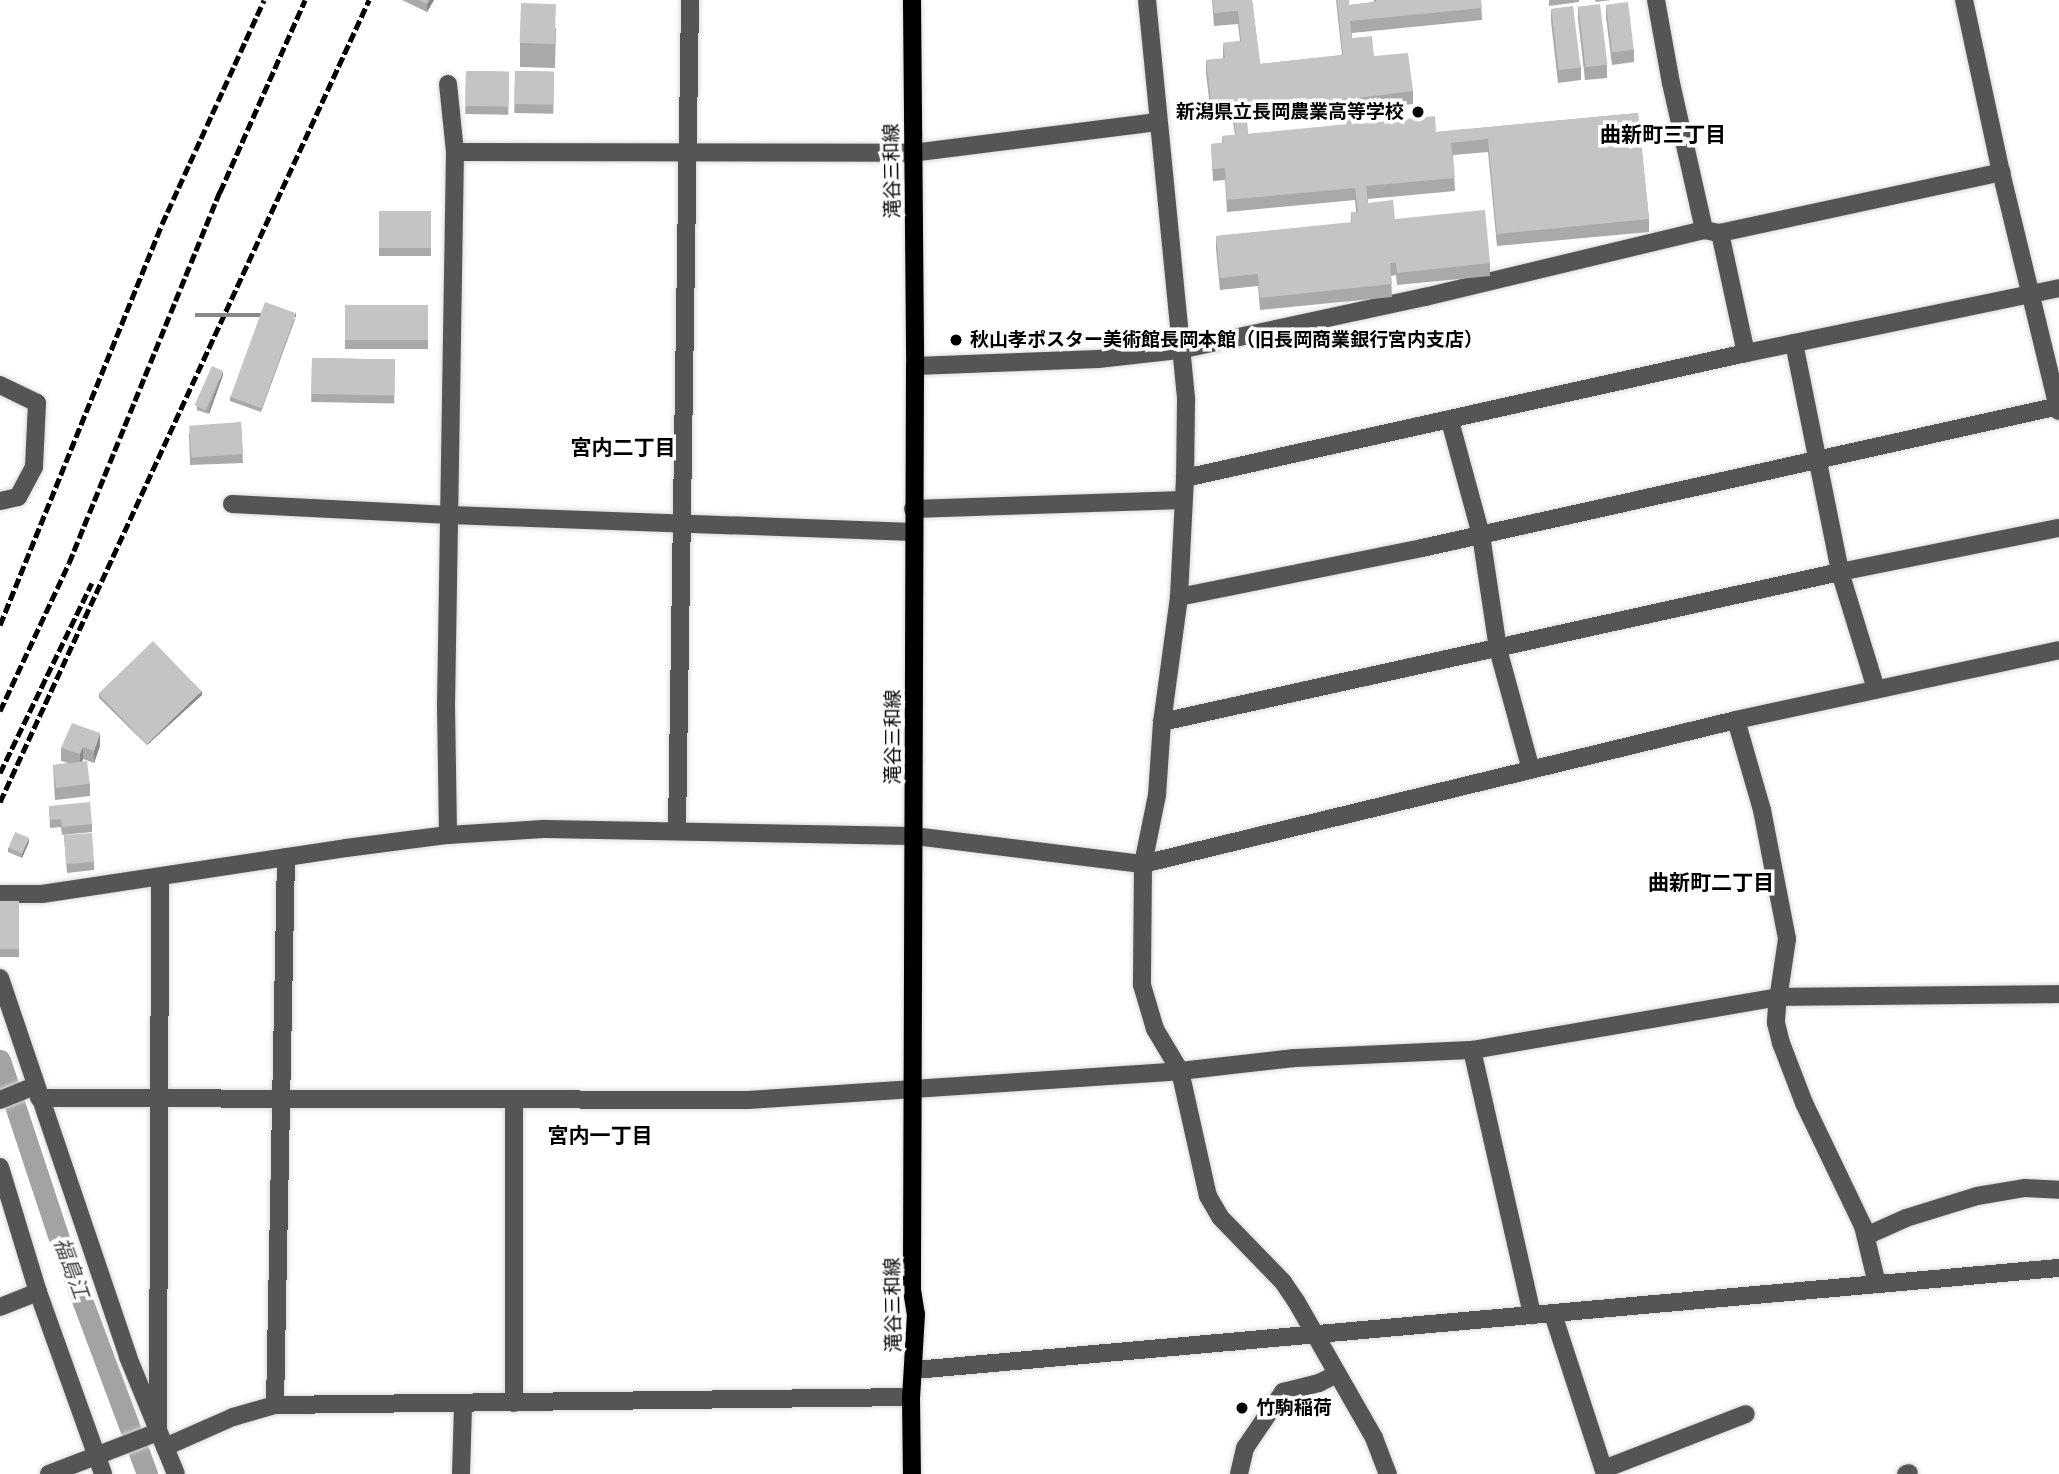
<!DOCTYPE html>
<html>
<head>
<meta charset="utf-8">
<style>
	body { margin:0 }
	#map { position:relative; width:2059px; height:1474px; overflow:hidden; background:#fff; font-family:"Fira Sans","Noto Sans JP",sans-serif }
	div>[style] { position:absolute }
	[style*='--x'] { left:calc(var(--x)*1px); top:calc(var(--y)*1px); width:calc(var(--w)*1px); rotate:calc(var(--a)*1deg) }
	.canal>* { height:21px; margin:-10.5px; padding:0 10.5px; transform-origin:10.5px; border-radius:10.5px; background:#a3a3a3 }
	.roads { filter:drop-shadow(0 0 2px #dbdbdb) drop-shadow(0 0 2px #dbdbdb) }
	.minor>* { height:18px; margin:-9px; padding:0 9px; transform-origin:9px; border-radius:9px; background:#555 }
	.major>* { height:18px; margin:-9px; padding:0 9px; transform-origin:9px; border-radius:9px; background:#000 }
	.rail>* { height:5px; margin-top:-2.5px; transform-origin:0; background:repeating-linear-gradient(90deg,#000 0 10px,transparent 0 13.5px) }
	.wall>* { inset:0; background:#a9a9a9; transform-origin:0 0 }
	.shaded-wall>* { inset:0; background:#898989; transform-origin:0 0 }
	.building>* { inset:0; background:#c4c4c4; transform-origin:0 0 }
	.dots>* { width:19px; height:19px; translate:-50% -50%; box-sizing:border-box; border:4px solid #fff; border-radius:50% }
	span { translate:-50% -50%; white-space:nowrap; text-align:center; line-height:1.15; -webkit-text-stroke:7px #fff; paint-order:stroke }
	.poi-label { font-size:19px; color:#000; font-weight:700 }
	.right { translate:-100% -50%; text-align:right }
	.left { translate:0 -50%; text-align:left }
	.street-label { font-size:19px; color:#000 }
	.neighbourhood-label { font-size:21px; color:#000; font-weight:700 }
	.water-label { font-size:21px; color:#444; font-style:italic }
</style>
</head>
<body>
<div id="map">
	<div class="canal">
		<i style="--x:0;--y:1060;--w:191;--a:71.7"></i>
		<i style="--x:60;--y:1241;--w:249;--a:69.5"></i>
	</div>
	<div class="roads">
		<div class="minor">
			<i style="--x:1147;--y:0;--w:402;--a:84.4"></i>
			<i style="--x:1186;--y:400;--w:78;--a:90.7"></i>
			<i style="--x:1185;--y:478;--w:119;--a:92.9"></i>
			<i style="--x:1179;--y:597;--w:126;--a:97.7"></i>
			<i style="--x:1162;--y:722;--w:73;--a:93.9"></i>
			<i style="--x:1157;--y:795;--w:70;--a:101.5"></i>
			<i style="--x:1143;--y:864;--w:121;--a:90.5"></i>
			<i style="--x:1142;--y:985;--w:46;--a:73.5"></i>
			<i style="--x:1155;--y:1029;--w:49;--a:59.2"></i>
			<i style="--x:1180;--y:1071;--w:128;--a:77.4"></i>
			<i style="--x:1208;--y:1196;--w:24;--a:60"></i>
			<i style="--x:1220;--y:1217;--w:91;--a:45.9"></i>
			<i style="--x:1283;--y:1282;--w:23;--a:56"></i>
			<i style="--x:1296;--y:1301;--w:158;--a:60.3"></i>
			<i style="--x:1374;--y:1438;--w:39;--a:69"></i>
			<i style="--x:1656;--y:0;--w:84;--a:79.8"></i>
			<i style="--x:1671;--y:83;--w:151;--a:77.3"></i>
			<i style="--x:1964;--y:0;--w:176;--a:77.9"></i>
			<i style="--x:2001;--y:172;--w:246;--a:76.4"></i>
			<i style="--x:448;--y:84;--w:68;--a:84.1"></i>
			<i style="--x:455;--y:152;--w:553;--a:90.93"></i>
			<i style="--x:446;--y:705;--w:130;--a:89.1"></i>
			<i style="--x:455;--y:152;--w:457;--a:0.1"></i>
			<i style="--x:912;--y:153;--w:246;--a:-7.2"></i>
			<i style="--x:1720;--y:233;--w:123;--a:77.8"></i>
			<i style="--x:1794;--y:343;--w:234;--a:78.6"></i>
			<i style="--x:1840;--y:572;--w:122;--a:72.9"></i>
			<i style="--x:915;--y:366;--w:183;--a:-2.2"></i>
			<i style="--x:1098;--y:359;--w:81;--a:-6.3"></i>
			<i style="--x:1179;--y:350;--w:252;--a:-12.2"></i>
			<i style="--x:1425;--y:297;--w:287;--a:-13.5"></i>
			<i style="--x:1704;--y:230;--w:16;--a:11"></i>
			<i style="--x:1720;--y:233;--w:288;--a:-12.2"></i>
			<i style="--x:0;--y:385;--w:41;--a:25.9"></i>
			<i style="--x:37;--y:403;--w:64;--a:92.7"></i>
			<i style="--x:34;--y:467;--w:34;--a:118"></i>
			<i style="--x:18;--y:497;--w:18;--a:167"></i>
			<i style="--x:1450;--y:421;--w:118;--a:74.8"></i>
			<i style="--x:1481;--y:535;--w:115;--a:81.5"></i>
			<i style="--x:1498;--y:649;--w:125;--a:74.7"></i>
			<i style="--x:1185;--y:478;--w:575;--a:-12.56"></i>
			<i style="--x:1746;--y:353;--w:320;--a:-11.7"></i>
			<i style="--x:232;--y:504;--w:218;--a:2.9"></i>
			<i style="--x:450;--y:515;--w:463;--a:2.1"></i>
			<i style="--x:913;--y:509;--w:270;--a:-1.9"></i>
			<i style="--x:1179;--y:597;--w:248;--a:-11.4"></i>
			<i style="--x:1422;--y:548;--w:653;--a:-12.57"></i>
			<i style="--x:1736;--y:720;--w:94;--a:73.9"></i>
			<i style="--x:1762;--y:810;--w:131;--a:79"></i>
			<i style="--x:1787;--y:939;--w:69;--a:98.4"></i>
			<i style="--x:1777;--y:1007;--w:16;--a:94"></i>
			<i style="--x:1776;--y:1023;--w:21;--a:76"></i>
			<i style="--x:1781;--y:1043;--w:64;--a:69"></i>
			<i style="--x:1804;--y:1103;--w:136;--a:64.4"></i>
			<i style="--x:1863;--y:1226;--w:60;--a:76.4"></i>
			<i style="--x:1162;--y:722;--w:694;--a:-12.48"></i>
			<i style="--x:1840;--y:572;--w:223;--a:-11.4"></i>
			<i style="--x:677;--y:830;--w:830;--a:-89.1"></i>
			<i style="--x:0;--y:894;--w:42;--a:0"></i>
			<i style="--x:42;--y:894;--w:307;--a:-8.6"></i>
			<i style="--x:346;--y:848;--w:103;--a:-7.3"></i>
			<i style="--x:448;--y:835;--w:95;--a:-3.6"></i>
			<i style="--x:543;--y:829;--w:371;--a:1.1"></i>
			<i style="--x:914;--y:836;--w:231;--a:7"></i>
			<i style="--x:1143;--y:864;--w:610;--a:-13.65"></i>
			<i style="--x:1736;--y:720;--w:330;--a:-12.2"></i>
			<i style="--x:0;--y:978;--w:400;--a:71.3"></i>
			<i style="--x:128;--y:1357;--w:126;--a:67.7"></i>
			<i style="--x:1472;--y:1050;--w:272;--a:77.2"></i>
			<i style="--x:39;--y:1098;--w:709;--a:0.16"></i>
			<i style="--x:748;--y:1100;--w:433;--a:-3.8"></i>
			<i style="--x:1180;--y:1071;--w:115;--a:-6.5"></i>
			<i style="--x:1294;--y:1058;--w:178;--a:-2.6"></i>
			<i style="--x:1472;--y:1050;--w:312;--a:-9.8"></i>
			<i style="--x:1779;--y:997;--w:280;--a:-0.6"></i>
			<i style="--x:0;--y:1100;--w:37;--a:-22"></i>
			<i style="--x:0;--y:1167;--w:131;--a:73.1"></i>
			<i style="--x:38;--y:1292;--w:193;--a:70.3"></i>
			<i style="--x:1866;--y:1236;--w:44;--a:-24.2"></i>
			<i style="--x:1906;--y:1218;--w:74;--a:-17.2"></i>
			<i style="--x:1977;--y:1196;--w:49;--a:-9.5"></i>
			<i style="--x:2025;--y:1188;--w:34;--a:3"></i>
			<i style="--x:0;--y:1307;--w:41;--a:-21.5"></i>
			<i style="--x:1553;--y:1314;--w:168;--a:72"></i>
			<i style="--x:915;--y:1370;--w:1149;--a:-5.1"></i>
			<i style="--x:514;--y:1403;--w:302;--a:-90"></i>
			<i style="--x:275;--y:1405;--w:548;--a:-88.85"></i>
			<i style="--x:158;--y:1432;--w:555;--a:-89.79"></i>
			<i style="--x:165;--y:1447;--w:74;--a:-23.8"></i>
			<i style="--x:233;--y:1417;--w:44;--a:-15.9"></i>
			<i style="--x:275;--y:1405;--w:636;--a:-0.72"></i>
			<i style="--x:1604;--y:1469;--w:152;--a:-21.2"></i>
			<i style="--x:49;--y:1474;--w:117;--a:-21.1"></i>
			<i style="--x:461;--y:1474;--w:69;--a:-88.3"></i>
			<i style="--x:1239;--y:1474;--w:27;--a:-77"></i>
			<i style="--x:1245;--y:1448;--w:68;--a:-55.8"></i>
			<i style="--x:1283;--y:1392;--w:37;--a:-14"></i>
			<i style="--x:1319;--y:1383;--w:20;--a:-27"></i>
			<i style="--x:1906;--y:1474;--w:3;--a:-18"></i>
		</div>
		<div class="major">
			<i style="--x:912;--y:0;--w:366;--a:89.5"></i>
			<i style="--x:915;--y:366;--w:924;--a:90.19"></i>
			<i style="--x:912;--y:1290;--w:24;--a:81"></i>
			<i style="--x:916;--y:1314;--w:83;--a:93.4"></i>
			<i style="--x:911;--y:1397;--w:77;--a:89.3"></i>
		</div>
	</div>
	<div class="rail">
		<i style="--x:0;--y:625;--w:432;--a:-68"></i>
		<i style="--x:162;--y:224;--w:246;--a:-65.5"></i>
		<i style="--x:0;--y:711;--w:163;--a:-65"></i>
		<i style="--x:69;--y:563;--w:401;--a:-67.9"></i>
		<i style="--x:220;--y:192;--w:210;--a:-66.1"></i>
		<i style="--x:0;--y:773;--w:211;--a:-64.2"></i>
		<i style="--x:0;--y:802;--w:883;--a:-65.29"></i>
	</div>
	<div class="wall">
		<i style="clip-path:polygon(402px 0,434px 0,427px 12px)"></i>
		<i style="clip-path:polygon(evenodd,1212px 0,1252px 0,1260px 64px,1342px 55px,1336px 0,1349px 0,1349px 5px,1374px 2px,1374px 0,1481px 0,1482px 20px,1352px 33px,1352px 38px,1374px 56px,1413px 91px,1413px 104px,1358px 110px,1359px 124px,1436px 132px,1638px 113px,1649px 219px,1649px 232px,1497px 246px,1488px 152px,1453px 155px,1455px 191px,1368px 199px,1368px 203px,1395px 219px,1490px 263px,1490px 276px,1397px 285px,1396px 275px,1391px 276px,1392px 297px,1260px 310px,1258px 286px,1220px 290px,1216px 249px,1216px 236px,1351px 223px,1351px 212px,1356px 212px,1355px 200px,1227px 212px,1225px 180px,1213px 181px,1211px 144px,1222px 143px,1222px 136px,1235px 135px,1233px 122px,1230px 123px,1229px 113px,1211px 115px,1206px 73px,1206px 60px,1223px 59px,1223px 43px,1240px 41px,1238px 24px,1214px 26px,1212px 0,1346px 110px,1347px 125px,1248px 134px,1247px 121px,1346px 110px)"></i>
		<i style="clip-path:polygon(1549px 0,1579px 0,1579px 2px,1549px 6px)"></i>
		<i style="clip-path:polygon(1595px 0,1611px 0,1596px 2px)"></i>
		<i style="clip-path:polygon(1606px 5px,1634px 50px,1634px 62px,1612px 65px,1606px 17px)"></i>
		<i style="clip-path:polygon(1578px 6px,1607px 65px,1607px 78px,1585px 80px,1578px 18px)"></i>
		<i style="clip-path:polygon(1551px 9px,1581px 67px,1581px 80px,1558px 83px,1551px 21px)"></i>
		<i style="clip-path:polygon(556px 28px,555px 68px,520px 67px,520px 43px)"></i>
		<i style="left:466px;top:71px;width:43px;height:43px;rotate:1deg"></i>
		<i style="left:515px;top:71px;width:39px;height:42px;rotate:1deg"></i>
		<i style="left:379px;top:211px;width:52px;height:45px"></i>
		<i style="left:345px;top:305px;width:83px;height:44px"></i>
		<i style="clip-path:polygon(296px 317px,261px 412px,230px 401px,230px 397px)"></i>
		<i style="left:312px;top:358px;width:83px;height:44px;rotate:1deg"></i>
		<i style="clip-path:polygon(223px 375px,209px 414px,197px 410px,197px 406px)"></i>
		<i style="clip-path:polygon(241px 422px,243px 463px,190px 465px,189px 433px)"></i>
		<i style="clip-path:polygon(99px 694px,202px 695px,147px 745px,99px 698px)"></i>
		<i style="clip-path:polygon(100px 746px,94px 763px,83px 759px,82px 762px,90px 784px,90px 796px,55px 800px,53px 765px,69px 763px,61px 761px,61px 748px)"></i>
		<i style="clip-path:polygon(49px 806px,92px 824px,92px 832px,62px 835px,61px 827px,50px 828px)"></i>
		<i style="clip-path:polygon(64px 836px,94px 862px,94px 870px,67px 873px)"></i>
		<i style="clip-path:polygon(29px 842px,22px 858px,8px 852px,8px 848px)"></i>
		<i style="left:0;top:901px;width:19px;height:56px"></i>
	</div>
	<div class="shaded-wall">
		<i style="clip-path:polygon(429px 0,434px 0,427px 12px,427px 4px)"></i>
		<i style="left:296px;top:313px;width:4px;height:101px;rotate:90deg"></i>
		<i style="clip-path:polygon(223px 371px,223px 375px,209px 414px,209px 410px)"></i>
		<i style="clip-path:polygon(202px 691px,202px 695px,147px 745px,147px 740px)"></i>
		<i style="clip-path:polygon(100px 733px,100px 746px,94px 763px,94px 751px)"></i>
		<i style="clip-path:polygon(83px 747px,83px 759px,80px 767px,80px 754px)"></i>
		<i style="clip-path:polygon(29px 838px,29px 842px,22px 858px,22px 854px)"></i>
	</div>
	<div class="building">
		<i style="clip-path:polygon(419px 0,429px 0,427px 4px)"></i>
		<i style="clip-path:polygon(evenodd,1213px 0,1252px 0,1260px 64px,1343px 55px,1337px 0,1349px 0,1349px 5px,1376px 2px,1376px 0,1481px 0,1482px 8px,1350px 21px,1352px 38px,1372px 36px,1374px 56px,1408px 53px,1413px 91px,1357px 98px,1359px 124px,1435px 116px,1436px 132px,1638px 113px,1649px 219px,1497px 234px,1488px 139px,1451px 143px,1455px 178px,1366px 186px,1368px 203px,1393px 200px,1395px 219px,1485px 210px,1490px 263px,1397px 273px,1396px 263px,1390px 263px,1392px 284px,1260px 298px,1258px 274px,1220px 278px,1216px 236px,1352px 222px,1351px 212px,1358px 212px,1355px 188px,1227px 200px,1225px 168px,1213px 169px,1211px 144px,1223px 143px,1222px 136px,1236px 135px,1233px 110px,1230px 110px,1229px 100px,1211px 102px,1206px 60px,1225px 58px,1223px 43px,1241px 41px,1238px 11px,1214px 13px,1213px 0,1346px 98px,1348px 124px,1248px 134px,1245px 109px,1346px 98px)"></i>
		<i style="left:1628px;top:2px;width:48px;height:22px;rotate:83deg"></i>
		<i style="left:521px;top:3px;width:35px;height:40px;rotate:2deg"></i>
		<i style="left:1600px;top:4px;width:61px;height:22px;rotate:83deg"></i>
		<i style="left:1573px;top:6px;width:62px;height:22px;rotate:83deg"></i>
		<i style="left:466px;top:71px;width:43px;height:35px;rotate:1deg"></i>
		<i style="left:515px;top:71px;width:39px;height:33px;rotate:1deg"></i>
		<i style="left:379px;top:211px;width:52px;height:37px"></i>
		<i style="left:265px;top:302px;width:33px;height:101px;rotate:20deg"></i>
		<i style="left:345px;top:305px;width:83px;height:35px"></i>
		<i style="left:312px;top:358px;width:83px;height:36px;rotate:1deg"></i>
		<i style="left:212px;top:366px;width:12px;height:43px;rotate:24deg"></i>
		<i style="left:241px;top:422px;width:32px;height:52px;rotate:86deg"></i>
		<i style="left:153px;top:641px;width:70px;height:76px;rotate:46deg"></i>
		<i style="clip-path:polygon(72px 723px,100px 733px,94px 751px,83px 747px,80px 754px,61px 748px)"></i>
		<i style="left:87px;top:761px;width:23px;height:34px;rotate:83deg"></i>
		<i style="clip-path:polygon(90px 802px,92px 824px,62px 827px,61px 819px,50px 820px,49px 806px)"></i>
		<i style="left:15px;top:832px;width:15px;height:17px;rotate:23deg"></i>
		<i style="left:92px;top:833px;width:29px;height:28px;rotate:86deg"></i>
		<i style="left:0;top:901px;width:19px;height:48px"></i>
	</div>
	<div class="dots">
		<i style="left:1418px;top:112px;background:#000"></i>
		<i style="left:956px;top:340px;background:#000"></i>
		<i style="left:1242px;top:1408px;background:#000"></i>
	</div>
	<div class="poi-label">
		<span class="right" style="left:1404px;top:112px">新潟県立長岡農業高等学校</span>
		<span class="left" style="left:970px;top:340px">秋山孝ポスター美術館長岡本館（旧長岡商業銀行宮内支店）</span>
		<span class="left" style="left:1256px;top:1408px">竹駒稲荷</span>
	</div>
	<div class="street-label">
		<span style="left:892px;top:171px;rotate:-91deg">滝谷三和線</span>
		<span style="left:893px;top:737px;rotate:-90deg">滝谷三和線</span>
		<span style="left:893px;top:1305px;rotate:-91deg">滝谷三和線</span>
	</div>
	<div class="neighbourhood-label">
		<span style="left:1663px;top:135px">曲新町三丁目</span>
		<span style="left:623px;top:448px">宮内二丁目</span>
		<span style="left:1711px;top:883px">曲新町二丁目</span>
		<span style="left:600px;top:1136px">宮内一丁目</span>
	</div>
	<div class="water-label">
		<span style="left:71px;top:1268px;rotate:70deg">福島江</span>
	</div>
</div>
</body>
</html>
